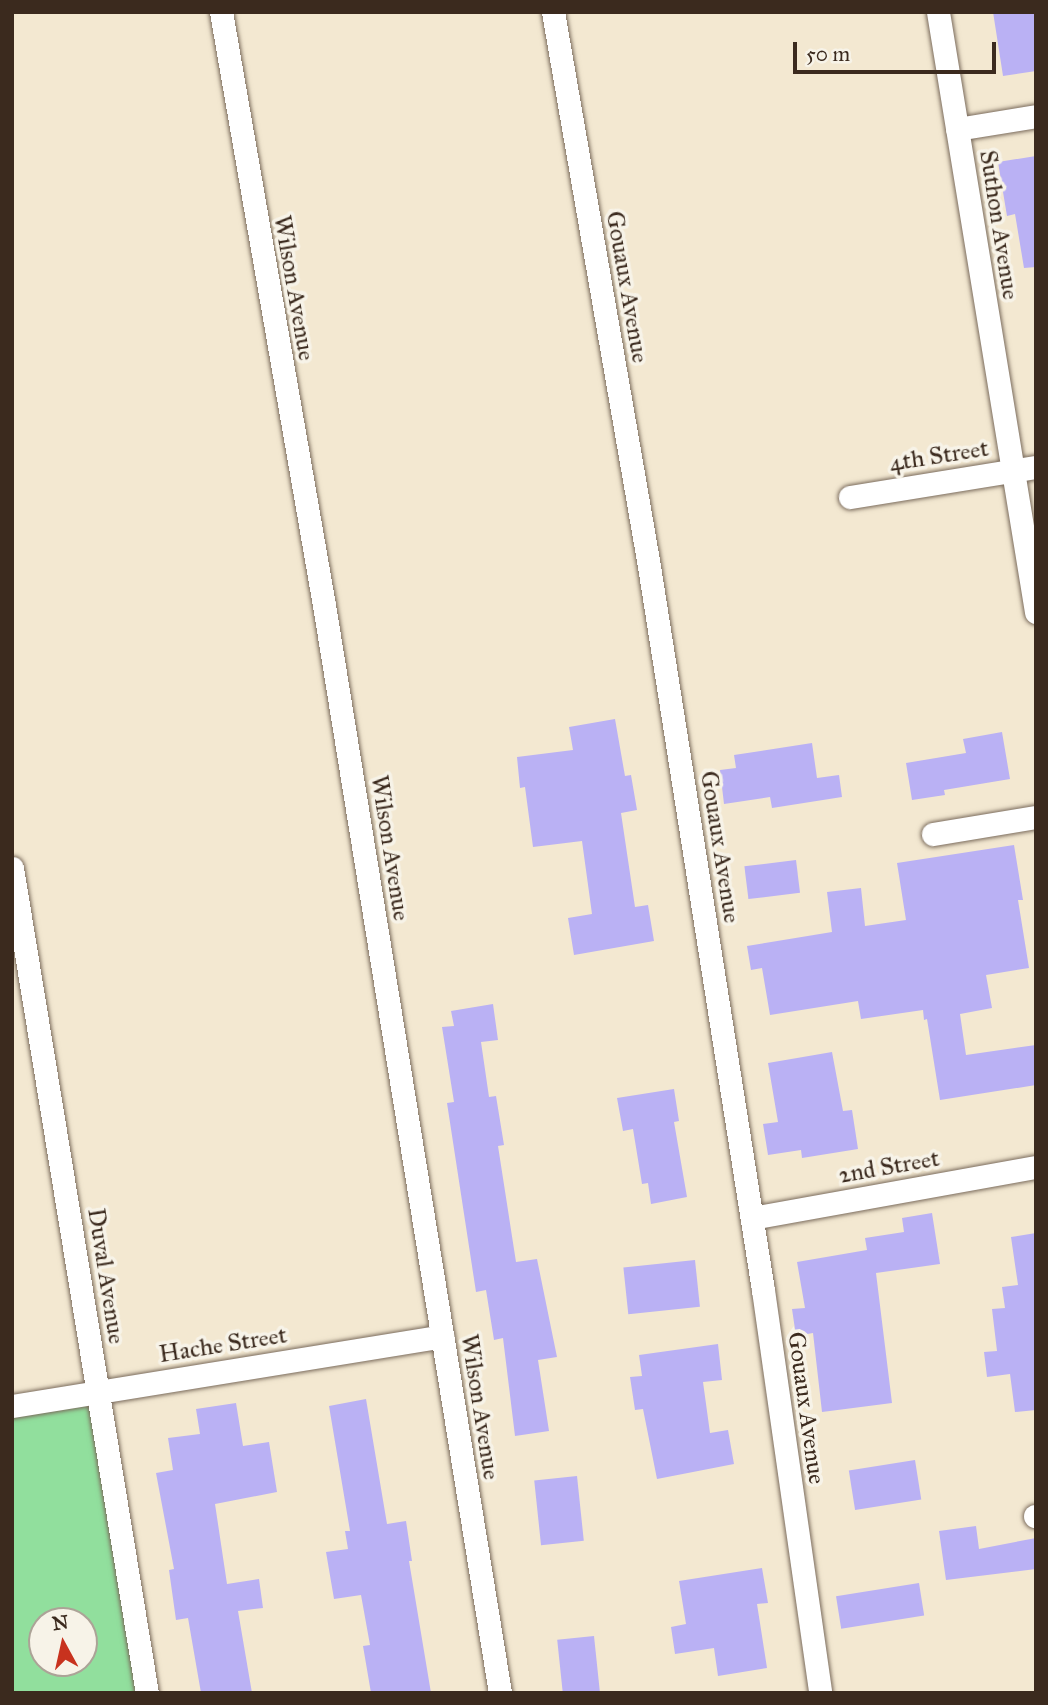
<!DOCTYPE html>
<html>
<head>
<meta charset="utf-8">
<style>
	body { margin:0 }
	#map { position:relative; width:1048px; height:1705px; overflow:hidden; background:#f3e8d1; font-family:"IM FELL Great Primer",serif }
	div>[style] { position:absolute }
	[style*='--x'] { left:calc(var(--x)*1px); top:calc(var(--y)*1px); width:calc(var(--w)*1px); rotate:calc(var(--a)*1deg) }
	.green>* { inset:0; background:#91df9d }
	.building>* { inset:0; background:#bab1f4; transform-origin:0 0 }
	.roads { filter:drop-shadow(0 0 2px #7b6c5d) drop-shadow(0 0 2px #7b6c5d) }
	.minor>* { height:23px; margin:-11.5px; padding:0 11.5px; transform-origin:11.5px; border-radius:11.5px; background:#fff }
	span { translate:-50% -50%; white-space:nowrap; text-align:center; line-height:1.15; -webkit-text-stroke:7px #f7f3e8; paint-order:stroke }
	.street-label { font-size:24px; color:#3b2a1e }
	.frame { position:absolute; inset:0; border:14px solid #3b2a1e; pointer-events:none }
	.north { position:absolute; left:28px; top:1607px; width:70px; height:70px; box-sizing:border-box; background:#f7f3e8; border:2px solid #aca397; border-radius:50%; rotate:352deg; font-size:19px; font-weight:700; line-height:28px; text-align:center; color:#3b2a1e }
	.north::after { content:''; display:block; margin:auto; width:24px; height:32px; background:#c8321e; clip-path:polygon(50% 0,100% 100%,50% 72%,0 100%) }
	.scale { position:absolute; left:793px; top:42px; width:203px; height:32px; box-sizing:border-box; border:4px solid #3b2a1e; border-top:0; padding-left:9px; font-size:21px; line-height:24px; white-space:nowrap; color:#3b2a1e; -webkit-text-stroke:5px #f7f3e8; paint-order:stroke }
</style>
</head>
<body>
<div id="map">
	<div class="green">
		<i style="clip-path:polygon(evenodd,98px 1392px,147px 1693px,12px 1693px,12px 1406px,98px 1392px,42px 1621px,84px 1621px,84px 1663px,42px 1663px,42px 1621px)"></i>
	</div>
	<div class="building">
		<i style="clip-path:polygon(993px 12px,1036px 12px,1036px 71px,1003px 76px)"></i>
		<i style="clip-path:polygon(1036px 156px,1036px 267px,1024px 268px,1015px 214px,1007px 216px,998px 162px)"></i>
		<i style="clip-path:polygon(615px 719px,625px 776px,631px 775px,637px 810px,621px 813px,635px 907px,648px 905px,654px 941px,574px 955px,568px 918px,592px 914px,582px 841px,533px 847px,525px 787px,520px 788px,517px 757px,573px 750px,569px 727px)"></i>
		<i style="clip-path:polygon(1002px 732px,1010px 779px,944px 790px,945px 795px,912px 800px,906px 763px,966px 753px,963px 739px)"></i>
		<i style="clip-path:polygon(812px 743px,817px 778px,839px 775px,842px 797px,772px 808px,770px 797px,724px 804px,720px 770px,736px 768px,734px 755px)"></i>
		<i style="clip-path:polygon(1014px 845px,1023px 900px,1018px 900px,1029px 968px,986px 975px,992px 1008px,960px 1014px,966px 1055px,1036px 1045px,1036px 1085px,940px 1100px,927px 1019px,924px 1020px,923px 1010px,861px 1019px,858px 1001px,770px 1015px,762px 968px,751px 970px,747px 946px,832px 932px,827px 892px,861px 888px,865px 926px,906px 920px,897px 863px)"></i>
		<i style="left:796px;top:860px;width:33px;height:52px;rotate:83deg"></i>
		<i style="clip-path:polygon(493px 1004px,498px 1040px,481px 1042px,489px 1097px,496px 1096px,504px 1145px,498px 1146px,516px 1262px,537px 1259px,557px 1357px,538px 1360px,549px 1431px,515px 1436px,503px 1338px,494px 1340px,486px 1290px,476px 1292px,447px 1103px,454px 1102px,442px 1027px,454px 1026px,451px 1011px)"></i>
		<i style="clip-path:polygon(832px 1052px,843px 1111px,852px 1110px,858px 1149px,802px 1158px,801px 1150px,768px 1155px,763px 1124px,778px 1122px,768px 1063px)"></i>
		<i style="clip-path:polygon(674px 1089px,679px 1121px,674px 1122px,687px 1197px,651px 1204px,648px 1183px,642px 1184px,633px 1129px,623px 1131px,617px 1098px)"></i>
		<i style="clip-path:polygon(932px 1213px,940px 1264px,876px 1273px,892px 1403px,822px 1412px,813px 1333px,796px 1336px,792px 1309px,805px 1308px,797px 1262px,867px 1250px,865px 1238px,904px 1232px,902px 1218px)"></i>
		<i style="clip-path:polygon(1036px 1233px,1036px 1410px,1015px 1412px,1010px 1374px,987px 1377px,984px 1352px,997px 1351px,992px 1309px,1005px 1308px,1002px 1287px,1018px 1285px,1011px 1237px)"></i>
		<i style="left:695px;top:1260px;width:47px;height:72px;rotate:84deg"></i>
		<i style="clip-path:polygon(718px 1344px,722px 1380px,703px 1382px,710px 1433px,728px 1430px,734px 1464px,657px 1479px,643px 1409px,635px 1410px,630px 1377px,642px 1376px,639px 1355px)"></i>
		<i style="clip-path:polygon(366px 1399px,387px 1524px,406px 1521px,412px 1561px,409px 1561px,431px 1693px,371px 1693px,363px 1646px,370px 1645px,361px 1595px,334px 1599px,326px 1552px,348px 1549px,345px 1531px,350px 1531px,329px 1406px)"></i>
		<i style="clip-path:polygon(236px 1403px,243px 1446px,269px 1442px,277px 1492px,215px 1504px,227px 1584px,259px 1579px,263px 1608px,238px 1611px,252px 1693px,201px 1693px,188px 1618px,176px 1620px,169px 1570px,174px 1569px,156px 1473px,173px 1470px,168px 1438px,200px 1434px,196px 1409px)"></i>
		<i style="left:915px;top:1460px;width:40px;height:67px;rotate:81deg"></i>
		<i style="left:577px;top:1476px;width:65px;height:43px;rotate:84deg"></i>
		<i style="clip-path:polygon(976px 1526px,979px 1549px,1036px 1538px,1036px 1569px,946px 1580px,939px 1531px)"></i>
		<i style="clip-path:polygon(762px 1568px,768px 1603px,757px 1604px,767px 1668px,718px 1676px,714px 1648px,675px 1654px,671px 1627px,686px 1624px,679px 1581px)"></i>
		<i style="left:919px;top:1583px;width:33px;height:84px;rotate:81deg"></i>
		<i style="left:594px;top:1636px;width:57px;height:37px;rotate:84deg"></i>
	</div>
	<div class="roads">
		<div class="minor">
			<i style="--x:221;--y:12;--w:602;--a:80.15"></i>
			<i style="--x:324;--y:605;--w:1102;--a:80.81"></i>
			<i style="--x:553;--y:12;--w:556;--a:80.17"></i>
			<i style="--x:648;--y:560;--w:739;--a:81.05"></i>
			<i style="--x:763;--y:1290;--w:407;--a:81.9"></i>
			<i style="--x:938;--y:12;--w:608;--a:80.72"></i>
			<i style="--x:957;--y:129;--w:80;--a:-9.3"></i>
			<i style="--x:850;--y:497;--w:188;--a:-9.2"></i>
			<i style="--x:933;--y:834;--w:104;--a:-9.4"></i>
			<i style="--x:12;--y:868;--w:836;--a:80.71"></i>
			<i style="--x:752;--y:1218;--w:289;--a:-10.2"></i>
			<i style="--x:12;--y:1406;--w:436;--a:-9.2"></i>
			<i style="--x:1035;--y:1516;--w:1;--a:0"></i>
		</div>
	</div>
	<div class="street-label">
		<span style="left:999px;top:225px;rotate:81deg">Suthon Avenue</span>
		<span style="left:627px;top:287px;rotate:80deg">Gouaux Avenue</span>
		<span style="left:294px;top:288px;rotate:80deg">Wilson Avenue</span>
		<span style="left:939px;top:456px;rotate:-9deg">4th Street</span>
		<span style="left:720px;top:847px;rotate:81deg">Gouaux Avenue</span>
		<span style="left:390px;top:848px;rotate:81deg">Wilson Avenue</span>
		<span style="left:889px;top:1167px;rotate:-10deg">2nd Street</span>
		<span style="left:106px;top:1276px;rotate:81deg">Duval Avenue</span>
		<span style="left:223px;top:1345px;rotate:-9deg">Hache Street</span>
		<span style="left:480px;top:1407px;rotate:81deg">Wilson Avenue</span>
		<span style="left:806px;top:1408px;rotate:82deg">Gouaux Avenue</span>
	</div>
	<div class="frame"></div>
	<div class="north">N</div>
	<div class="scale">50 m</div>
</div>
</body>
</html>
